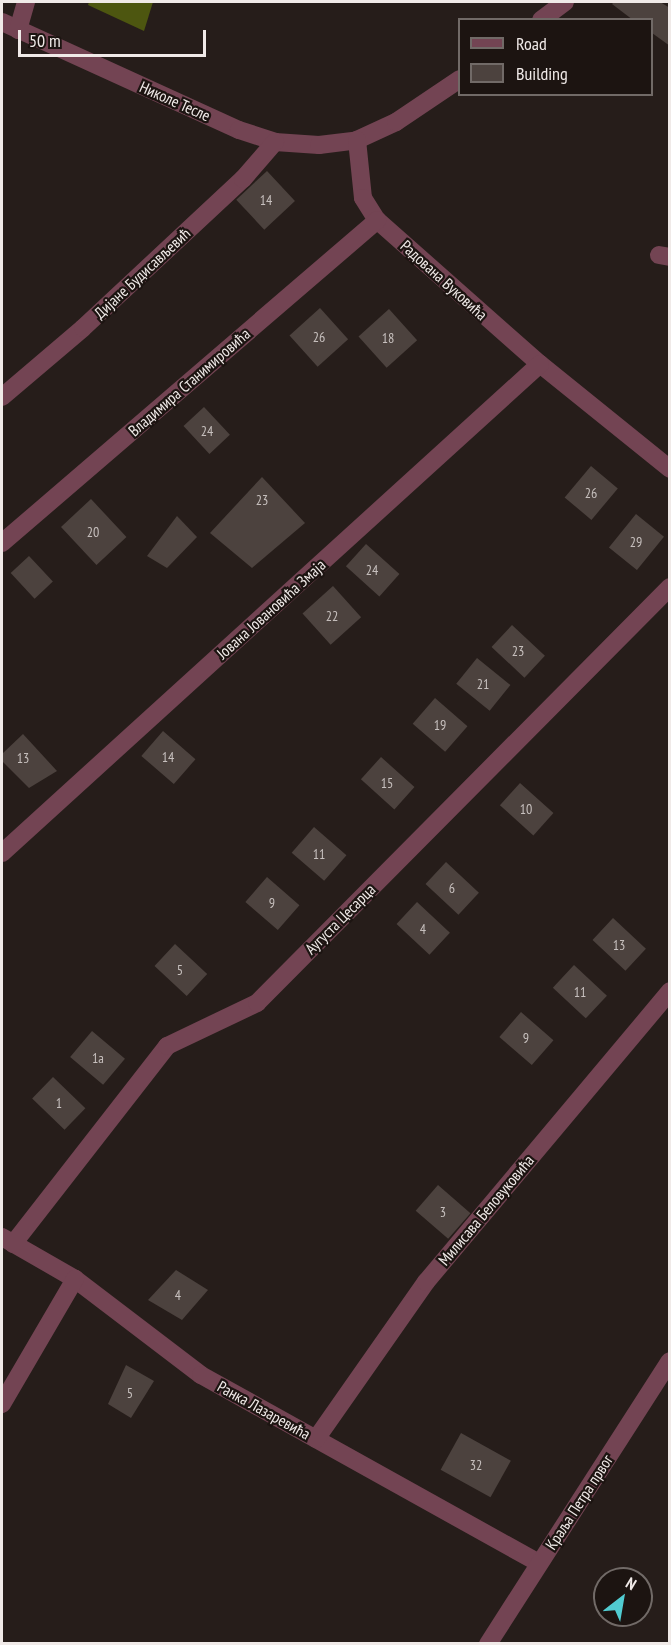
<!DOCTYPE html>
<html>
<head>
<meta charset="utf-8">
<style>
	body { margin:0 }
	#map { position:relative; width:671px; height:1645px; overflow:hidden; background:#261d1a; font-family:"PT Sans Narrow",sans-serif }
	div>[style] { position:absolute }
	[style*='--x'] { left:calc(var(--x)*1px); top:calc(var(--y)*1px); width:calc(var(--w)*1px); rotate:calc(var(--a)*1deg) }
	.forest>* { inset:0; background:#4d5610 }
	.building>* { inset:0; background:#4c423e; transform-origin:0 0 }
	.minor>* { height:18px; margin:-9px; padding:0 9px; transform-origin:9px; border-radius:9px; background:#734453 }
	span { translate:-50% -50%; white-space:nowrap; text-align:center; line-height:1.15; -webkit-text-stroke:4.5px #1c1411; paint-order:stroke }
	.number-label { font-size:14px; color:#c7c0be }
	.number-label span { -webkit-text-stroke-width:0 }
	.street-label { font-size:16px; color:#f0eae8 }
	.frame { position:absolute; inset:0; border:3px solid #f0eae8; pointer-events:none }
	.legend { position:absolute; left:458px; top:18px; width:195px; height:78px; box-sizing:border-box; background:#1c1411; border:2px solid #716a67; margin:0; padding:8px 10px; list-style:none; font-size:18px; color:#f0eae8 }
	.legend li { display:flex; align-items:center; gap:12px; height:30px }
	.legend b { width:30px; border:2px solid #716a67 }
	.north { position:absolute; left:593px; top:1567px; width:60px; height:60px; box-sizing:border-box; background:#1c1411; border:2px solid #716a67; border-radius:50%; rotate:31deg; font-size:16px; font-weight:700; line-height:24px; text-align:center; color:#f0eae8 }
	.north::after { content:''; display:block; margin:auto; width:21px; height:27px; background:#51ccd1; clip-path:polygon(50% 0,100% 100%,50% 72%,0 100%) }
	.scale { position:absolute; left:18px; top:30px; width:188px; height:27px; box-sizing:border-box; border:3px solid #f0eae8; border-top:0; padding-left:8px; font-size:18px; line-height:21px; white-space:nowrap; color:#f0eae8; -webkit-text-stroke:4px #1c1411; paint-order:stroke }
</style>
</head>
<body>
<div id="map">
	<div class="forest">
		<i style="clip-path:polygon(89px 2px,153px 2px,144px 31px,88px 5px)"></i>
	</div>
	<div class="building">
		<i style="clip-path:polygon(614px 2px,660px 2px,670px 8px,670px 46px,652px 33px,652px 20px,633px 20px,612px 4px)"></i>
		<i style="left:267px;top:171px;width:41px;height:42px;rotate:47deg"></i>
		<i style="left:320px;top:308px;width:42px;height:41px;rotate:48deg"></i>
		<i style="left:389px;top:309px;width:42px;height:41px;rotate:48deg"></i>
		<i style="left:204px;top:407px;width:38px;height:28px;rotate:47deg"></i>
		<i style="left:591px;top:466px;width:35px;height:41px;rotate:40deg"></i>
		<i style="clip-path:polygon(262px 477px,305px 523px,252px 568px,210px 533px)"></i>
		<i style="left:91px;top:499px;width:52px;height:41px;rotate:47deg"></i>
		<i style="left:636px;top:514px;width:36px;height:43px;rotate:39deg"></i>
		<i style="clip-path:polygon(177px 516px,197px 537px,167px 568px,147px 556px)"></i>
		<i style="left:366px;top:544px;width:45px;height:30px;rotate:42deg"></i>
		<i style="left:29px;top:556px;width:35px;height:25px;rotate:47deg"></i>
		<i style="left:333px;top:586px;width:42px;height:41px;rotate:48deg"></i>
		<i style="left:512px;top:625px;width:45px;height:30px;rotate:43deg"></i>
		<i style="left:477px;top:658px;width:43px;height:33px;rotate:39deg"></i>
		<i style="left:435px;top:698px;width:43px;height:34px;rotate:41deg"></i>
		<i style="left:163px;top:731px;width:43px;height:33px;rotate:41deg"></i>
		<i style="clip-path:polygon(23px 734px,57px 771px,29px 788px,2px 761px,2px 754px)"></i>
		<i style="left:381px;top:757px;width:45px;height:30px;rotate:42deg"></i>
		<i style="left:520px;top:783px;width:45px;height:30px;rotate:42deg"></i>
		<i style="left:314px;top:827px;width:43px;height:34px;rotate:41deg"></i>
		<i style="left:446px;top:862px;width:45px;height:30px;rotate:43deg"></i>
		<i style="left:267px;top:877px;width:43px;height:33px;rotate:41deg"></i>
		<i style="left:417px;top:902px;width:45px;height:30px;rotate:43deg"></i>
		<i style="left:613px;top:918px;width:45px;height:30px;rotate:43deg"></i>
		<i style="left:175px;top:944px;width:44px;height:30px;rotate:43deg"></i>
		<i style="left:574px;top:965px;width:45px;height:31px;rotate:43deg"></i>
		<i style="left:521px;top:1012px;width:43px;height:33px;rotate:41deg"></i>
		<i style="left:92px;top:1031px;width:43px;height:34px;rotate:40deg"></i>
		<i style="left:53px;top:1077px;width:45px;height:30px;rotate:44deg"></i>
		<i style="left:438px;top:1185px;width:43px;height:34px;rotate:41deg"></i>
		<i style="clip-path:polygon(176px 1270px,208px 1290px,182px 1320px,148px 1300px)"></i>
		<i style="clip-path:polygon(126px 1365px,154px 1381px,131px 1418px,108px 1404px)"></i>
		<i style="left:461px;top:1433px;width:57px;height:42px;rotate:29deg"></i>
	</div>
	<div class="minor">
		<i style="--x:541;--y:20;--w:30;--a:-37"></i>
		<i style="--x:2;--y:22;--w:260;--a:24.5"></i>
		<i style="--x:239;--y:130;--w:38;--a:18"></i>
		<i style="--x:275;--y:142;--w:44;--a:3.9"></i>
		<i style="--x:319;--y:145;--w:38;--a:-7"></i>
		<i style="--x:357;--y:140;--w:43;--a:-24.8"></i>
		<i style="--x:396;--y:122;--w:77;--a:-33.9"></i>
		<i style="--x:18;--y:30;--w:29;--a:-74"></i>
		<i style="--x:357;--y:140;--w:58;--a:84.1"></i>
		<i style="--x:363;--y:198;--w:26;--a:58"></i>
		<i style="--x:377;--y:220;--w:217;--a:41.5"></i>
		<i style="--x:540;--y:364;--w:167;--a:38.9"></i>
		<i style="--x:659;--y:255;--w:11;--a:10"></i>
		<i style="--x:2;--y:397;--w:106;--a:-40.4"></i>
		<i style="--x:83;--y:328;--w:219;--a:-43"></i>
		<i style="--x:243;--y:179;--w:49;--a:-49.1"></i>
		<i style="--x:2;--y:543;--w:495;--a:-40.7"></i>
		<i style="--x:2;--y:853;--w:727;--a:-42.27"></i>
		<i style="--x:2;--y:1237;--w:84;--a:29.9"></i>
		<i style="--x:75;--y:1279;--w:158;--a:37.3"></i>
		<i style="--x:201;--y:1375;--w:387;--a:29.1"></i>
		<i style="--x:13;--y:1244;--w:251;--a:-52.1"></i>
		<i style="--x:167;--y:1046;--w:100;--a:-25.5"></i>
		<i style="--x:257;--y:1003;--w:586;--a:-45.21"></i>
		<i style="--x:2;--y:1404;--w:145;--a:-59.7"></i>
		<i style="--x:316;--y:1439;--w:192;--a:-55"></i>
		<i style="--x:426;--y:1282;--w:380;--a:-50"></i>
		<i style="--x:488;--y:1644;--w:336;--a:-57.3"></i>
	</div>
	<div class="number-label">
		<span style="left:266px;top:200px">14</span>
		<span style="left:319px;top:337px">26</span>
		<span style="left:388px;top:338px">18</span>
		<span style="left:207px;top:431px">24</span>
		<span style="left:591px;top:493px">26</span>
		<span style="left:262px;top:500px">23</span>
		<span style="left:93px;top:532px">20</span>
		<span style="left:636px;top:542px">29</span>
		<span style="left:372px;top:570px">24</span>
		<span style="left:332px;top:616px">22</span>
		<span style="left:518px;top:651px">23</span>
		<span style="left:483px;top:684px">21</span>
		<span style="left:440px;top:725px">19</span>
		<span style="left:168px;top:757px">14</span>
		<span style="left:23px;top:758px">13</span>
		<span style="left:387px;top:783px">15</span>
		<span style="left:526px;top:809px">10</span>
		<span style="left:319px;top:854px">11</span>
		<span style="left:452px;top:888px">6</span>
		<span style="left:272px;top:903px">9</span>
		<span style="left:423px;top:929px">4</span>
		<span style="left:619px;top:945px">13</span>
		<span style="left:180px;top:970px">5</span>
		<span style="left:580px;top:992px">11</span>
		<span style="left:526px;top:1038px">9</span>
		<span style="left:98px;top:1058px">1a</span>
		<span style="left:59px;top:1103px">1</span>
		<span style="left:443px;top:1212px">3</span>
		<span style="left:178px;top:1295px">4</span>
		<span style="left:130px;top:1393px">5</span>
		<span style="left:476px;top:1465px">32</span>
	</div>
	<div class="street-label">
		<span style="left:175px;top:101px;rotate:24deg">Николе Тесле</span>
		<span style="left:142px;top:273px;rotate:-43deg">Дијане Будисављевић</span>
		<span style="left:444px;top:280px;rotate:42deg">Радована Вуковића</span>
		<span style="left:189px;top:382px;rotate:-41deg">Владимира Станимировића</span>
		<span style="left:271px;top:609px;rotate:-42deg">Јована Јовановића Змаја</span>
		<span style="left:340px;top:919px;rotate:-45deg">Аугуста Цесарца</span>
		<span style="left:486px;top:1210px;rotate:-50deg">Милисава Беловуковића</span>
		<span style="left:264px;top:1410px;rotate:29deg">Ранка Лазаревића</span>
		<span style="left:579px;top:1502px;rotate:-57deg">Краља Петра првог</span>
	</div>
	<div class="frame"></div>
	<ul class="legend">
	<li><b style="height:8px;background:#734453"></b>Road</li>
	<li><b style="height:16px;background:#4c423e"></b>Building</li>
	</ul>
	<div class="north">N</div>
	<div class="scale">50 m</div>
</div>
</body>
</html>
